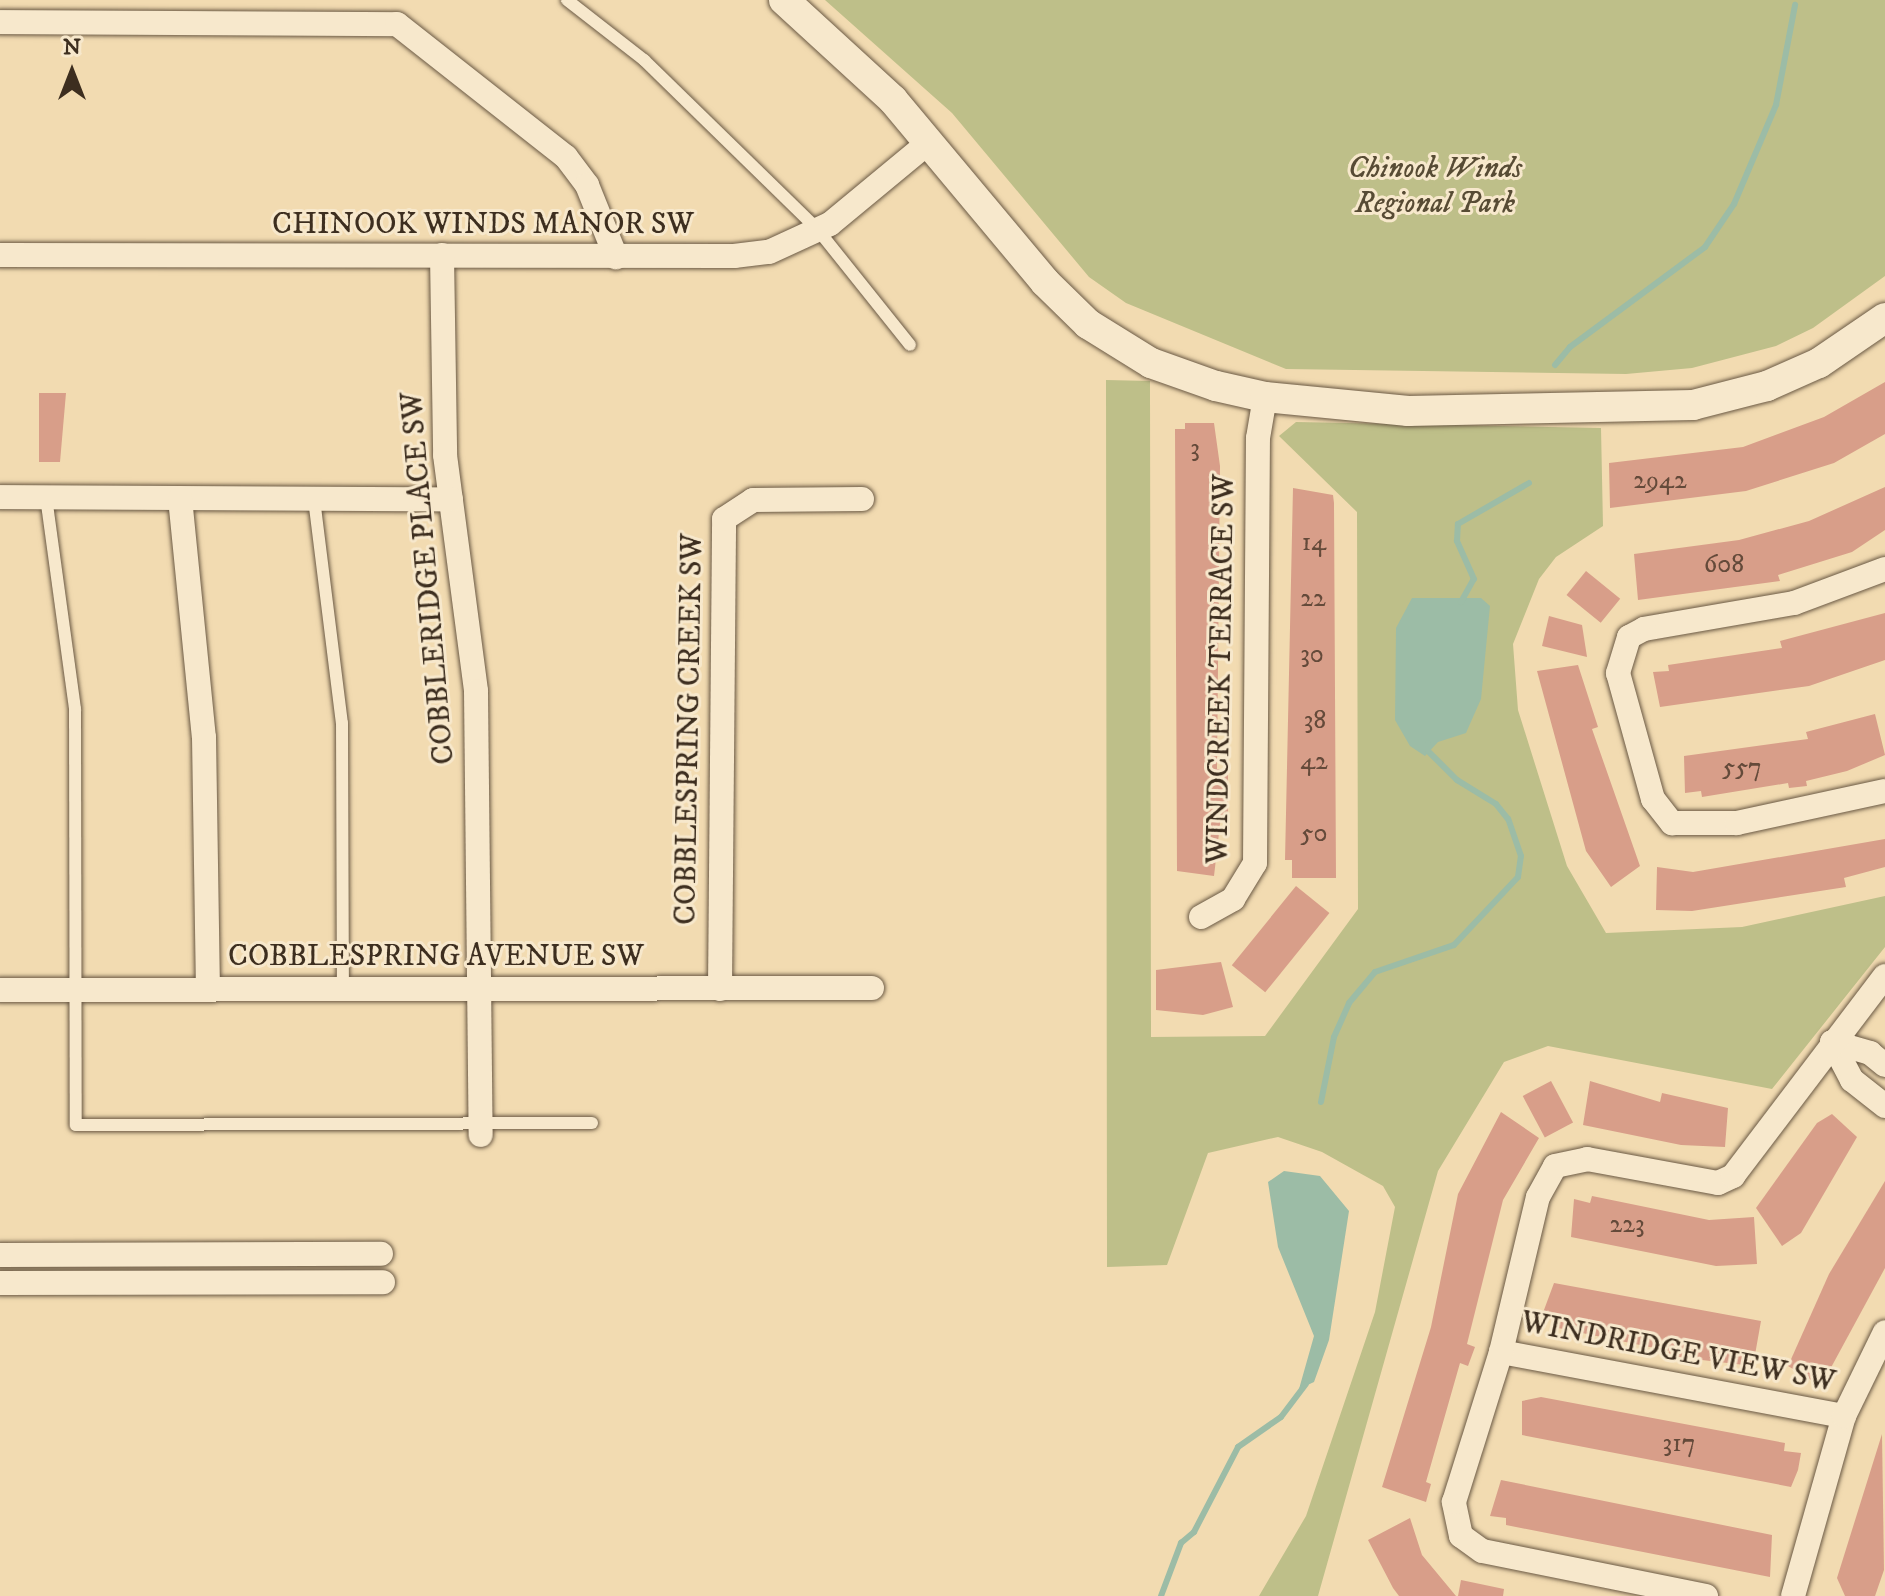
<!DOCTYPE html>
<html>
<head>
<meta charset="utf-8">
<style>
	body { margin:0 }
	#map { position:relative; width:1885px; height:1596px; overflow:hidden; background:#f2dbb1; font-family:"IM FELL DW Pica",serif }
	div>[style] { position:absolute }
	[style*='--x'] { left:calc(var(--x)*1px); top:calc(var(--y)*1px); width:calc(var(--w)*1px); rotate:calc(var(--a)*1deg) }
	.green>* { inset:0; background:#bebf89 }
	.water>* { inset:0; background:#9cbca6 }
	.stream>* { height:6px; margin:-3px; padding:0 3px; transform-origin:3px; border-radius:3px; background:#9cbca6 }
	.building>* { inset:0; background:#d89e89; transform-origin:0 0 }
	.roads { filter:drop-shadow(0 0 2px #6a5944) drop-shadow(0 0 2px #6a5944) }
	.service>* { height:12px; margin:-6px; padding:0 6px; transform-origin:6px; border-radius:6px; background:#f7e8cc }
	.minor>* { height:24px; margin:-12px; padding:0 12px; transform-origin:12px; border-radius:12px; background:#f7e8cc }
	.tertiary>* { height:30px; margin:-15px; padding:0 15px; transform-origin:15px; border-radius:15px; background:#f7e8cc }
	span { translate:-50% -50%; white-space:nowrap; text-align:center; line-height:1.15; -webkit-text-stroke:6px #f7e8cc; paint-order:stroke }
	.number-label { font-size:26px; color:#644a3a }
	.number-label span { -webkit-text-stroke-width:0 }
	.park-label { font-size:30px; color:#574b34; font-style:italic }
	.street-label { font-size:30px; color:#3d2e1f }
	.north { position:absolute; left:32px; top:32px; width:80px; height:80px; -webkit-text-stroke:6px #f7e8cc; paint-order:stroke; rotate:0deg; font-size:22px; font-weight:700; line-height:32px; text-align:center; color:#3d2e1f }
	.north::after { content:''; display:block; margin:auto; width:28px; height:36px; background:#3d2e1f; clip-path:polygon(50% 0,100% 100%,50% 72%,0 100%) }
</style>
</head>
<body>
<div id="map">
	<div class="green">
		<i style="clip-path:polygon(825px 0,1885px 0,1885px 276px,1813px 328px,1776px 346px,1692px 368px,1626px 374px,1286px 369px,1126px 303px,1089px 277px,952px 113px)"></i>
		<i style="clip-path:polygon(1106px 380px,1150px 381px,1151px 1037px,1265px 1036px,1358px 909px,1357px 512px,1279px 436px,1296px 422px,1601px 428px,1603px 526px,1556px 557px,1539px 579px,1513px 644px,1518px 710px,1567px 866px,1606px 933px,1742px 927px,1885px 896px,1885px 947px,1772px 1089px,1548px 1046px,1504px 1062px,1438px 1171px,1318px 1596px,1259px 1596px,1306px 1516px,1375px 1312px,1395px 1207px,1383px 1186px,1322px 1152px,1278px 1137px,1208px 1153px,1167px 1265px,1107px 1267px)"></i>
	</div>
	<div class="water">
		<i style="clip-path:polygon(1412px 598px,1481px 598px,1490px 606px,1481px 699px,1466px 733px,1438px 742px,1425px 756px,1410px 746px,1395px 720px,1396px 628px)"></i>
		<i style="clip-path:polygon(1284px 1171px,1320px 1176px,1349px 1211px,1329px 1340px,1314px 1382px,1299px 1389px,1314px 1336px,1278px 1247px,1268px 1182px)"></i>
	</div>
	<div class="stream">
		<i style="--x:1555;--y:365;--w:23;--a:-50"></i>
		<i style="--x:1570;--y:347;--w:168;--a:-36.5"></i>
		<i style="--x:1705;--y:247;--w:52;--a:-56"></i>
		<i style="--x:1734;--y:204;--w:108;--a:-67"></i>
		<i style="--x:1776;--y:105;--w:102;--a:-79.2"></i>
		<i style="--x:1461;--y:602;--w:26;--a:-61"></i>
		<i style="--x:1474;--y:579;--w:42;--a:-114.1"></i>
		<i style="--x:1457;--y:541;--w:17;--a:-87"></i>
		<i style="--x:1458;--y:524;--w:82;--a:-30"></i>
		<i style="--x:1321;--y:1102;--w:66;--a:-78.7"></i>
		<i style="--x:1334;--y:1037;--w:37;--a:-66"></i>
		<i style="--x:1349;--y:1003;--w:40;--a:-50"></i>
		<i style="--x:1375;--y:972;--w:83;--a:-18.9"></i>
		<i style="--x:1454;--y:945;--w:93;--a:-46.7"></i>
		<i style="--x:1518;--y:877;--w:21;--a:-82"></i>
		<i style="--x:1521;--y:856;--w:39;--a:-109"></i>
		<i style="--x:1508;--y:819;--w:19;--a:-129"></i>
		<i style="--x:1496;--y:804;--w:46;--a:-148.4"></i>
		<i style="--x:1457;--y:780;--w:41;--a:-135"></i>
		<i style="--x:1428;--y:751;--w:8;--a:-90"></i>
		<i style="--x:1161;--y:1596;--w:57;--a:-69.3"></i>
		<i style="--x:1181;--y:1543;--w:17;--a:-40"></i>
		<i style="--x:1194;--y:1532;--w:96;--a:-62.6"></i>
		<i style="--x:1238;--y:1447;--w:52;--a:-34.9"></i>
		<i style="--x:1281;--y:1417;--w:41;--a:-52.9"></i>
	</div>
	<div class="building">
		<i style="clip-path:polygon(1885px 382px,1885px 434px,1834px 463px,1746px 491px,1610px 508px,1609px 463px,1743px 447px,1824px 417px)"></i>
		<i style="clip-path:polygon(39px 393px,66px 393px,60px 462px,39px 462px)"></i>
		<i style="clip-path:polygon(1185px 423px,1214px 423px,1220px 466px,1217px 769px,1228px 769px,1228px 816px,1221px 816px,1214px 876px,1177px 871px,1175px 429px,1185px 429px)"></i>
		<i style="clip-path:polygon(1885px 487px,1885px 530px,1852px 552px,1778px 575px,1780px 581px,1638px 600px,1634px 554px,1739px 540px,1809px 521px)"></i>
		<i style="clip-path:polygon(1293px 488px,1333px 495px,1334px 503px,1336px 878px,1292px 878px,1292px 860px,1285px 860px)"></i>
		<i style="left:1586px;top:571px;width:44px;height:31px;rotate:39deg"></i>
		<i style="clip-path:polygon(1885px 613px,1885px 660px,1809px 686px,1660px 707px,1653px 672px,1669px 671px,1668px 665px,1782px 648px,1780px 641px)"></i>
		<i style="clip-path:polygon(1549px 616px,1582px 625px,1587px 657px,1542px 646px)"></i>
		<i style="clip-path:polygon(1578px 665px,1598px 727px,1592px 729px,1640px 866px,1611px 887px,1586px 851px,1537px 671px)"></i>
		<i style="clip-path:polygon(1875px 714px,1885px 755px,1847px 771px,1806px 781px,1807px 786px,1789px 788px,1788px 783px,1702px 797px,1701px 791px,1685px 793px,1684px 756px,1808px 739px,1806px 732px)"></i>
		<i style="clip-path:polygon(1885px 839px,1885px 867px,1844px 878px,1846px 887px,1692px 911px,1656px 910px,1657px 867px,1693px 872px)"></i>
		<i style="left:1296px;top:886px;width:43px;height:102px;rotate:39deg"></i>
		<i style="clip-path:polygon(1221px 962px,1233px 1007px,1203px 1015px,1156px 1010px,1156px 970px)"></i>
		<i style="left:1551px;top:1081px;width:47px;height:32px;rotate:62deg"></i>
		<i style="clip-path:polygon(1590px 1081px,1660px 1102px,1662px 1093px,1728px 1108px,1725px 1147px,1681px 1145px,1583px 1125px)"></i>
		<i style="clip-path:polygon(1501px 1112px,1539px 1138px,1503px 1200px,1467px 1344px,1475px 1347px,1468px 1366px,1460px 1363px,1426px 1482px,1431px 1484px,1426px 1502px,1382px 1487px,1431px 1327px,1458px 1194px)"></i>
		<i style="clip-path:polygon(1832px 1114px,1857px 1137px,1801px 1233px,1782px 1246px,1756px 1208px,1817px 1123px)"></i>
		<i style="clip-path:polygon(1885px 1181px,1885px 1268px,1821px 1386px,1788px 1366px,1829px 1274px)"></i>
		<i style="clip-path:polygon(1592px 1196px,1709px 1220px,1754px 1217px,1757px 1264px,1716px 1266px,1571px 1237px,1574px 1199px,1590px 1203px)"></i>
		<i style="clip-path:polygon(1554px 1283px,1761px 1321px,1753px 1366px,1668px 1356px,1669px 1351px,1558px 1328px,1559px 1321px,1541px 1318px)"></i>
		<i style="clip-path:polygon(1541px 1397px,1785px 1443px,1784px 1451px,1801px 1453px,1798px 1470px,1791px 1487px,1522px 1435px,1522px 1401px)"></i>
		<i style="clip-path:polygon(1882px 1434px,1884px 1570px,1875px 1596px,1845px 1596px,1837px 1578px)"></i>
		<i style="clip-path:polygon(1501px 1480px,1772px 1535px,1770px 1577px,1506px 1525px,1506px 1518px,1490px 1516px)"></i>
		<i style="clip-path:polygon(1410px 1518px,1422px 1555px,1456px 1596px,1399px 1596px,1393px 1588px,1368px 1540px)"></i>
		<i style="clip-path:polygon(1461px 1580px,1504px 1589px,1503px 1596px,1458px 1596px)"></i>
	</div>
	<div class="roads">
		<div class="service">
			<i style="--x:567;--y:0;--w:98;--a:37.9"></i>
			<i style="--x:644;--y:60;--w:243;--a:44.3"></i>
			<i style="--x:818;--y:230;--w:147;--a:51.3"></i>
			<i style="--x:46;--y:497;--w:214;--a:82.2"></i>
			<i style="--x:75;--y:709;--w:416;--a:89.9"></i>
			<i style="--x:76;--y:1125;--w:516;--a:-0.22"></i>
			<i style="--x:314;--y:499;--w:226;--a:82.9"></i>
			<i style="--x:342;--y:723;--w:266;--a:89.8"></i>
		</div>
		<div class="minor">
			<i style="--x:0;--y:22;--w:397;--a:0.3"></i>
			<i style="--x:397;--y:24;--w:215;--a:38.2"></i>
			<i style="--x:566;--y:157;--w:35;--a:53"></i>
			<i style="--x:587;--y:185;--w:78;--a:68.1"></i>
			<i style="--x:0;--y:255;--w:734;--a:0.08"></i>
			<i style="--x:734;--y:256;--w:35;--a:-7"></i>
			<i style="--x:769;--y:252;--w:67;--a:-24.7"></i>
			<i style="--x:830;--y:224;--w:129;--a:-39.6"></i>
			<i style="--x:442;--y:255;--w:200;--a:89.1"></i>
			<i style="--x:445;--y:455;--w:238;--a:82.5"></i>
			<i style="--x:476;--y:691;--w:444;--a:89.4"></i>
			<i style="--x:0;--y:497;--w:451;--a:0.3"></i>
			<i style="--x:180;--y:498;--w:240;--a:84.3"></i>
			<i style="--x:204;--y:737;--w:253;--a:89.1"></i>
			<i style="--x:1885;--y:569;--w:97;--a:159.5"></i>
			<i style="--x:1794;--y:603;--w:152;--a:170.2"></i>
			<i style="--x:1644;--y:629;--w:17;--a:152"></i>
			<i style="--x:1629;--y:637;--w:38;--a:107"></i>
			<i style="--x:1618;--y:673;--w:131;--a:74.5"></i>
			<i style="--x:1653;--y:799;--w:31;--a:52"></i>
			<i style="--x:1672;--y:823;--w:65;--a:0"></i>
			<i style="--x:1737;--y:823;--w:151;--a:-12.2"></i>
			<i style="--x:1201;--y:917;--w:37;--a:-29"></i>
			<i style="--x:1233;--y:899;--w:42;--a:-58.6"></i>
			<i style="--x:1255;--y:863;--w:425;--a:-89.6"></i>
			<i style="--x:1258;--y:438;--w:42;--a:-80.3"></i>
			<i style="--x:720;--y:989;--w:470;--a:-89.5"></i>
			<i style="--x:724;--y:519;--w:35;--a:-33"></i>
			<i style="--x:753;--y:500;--w:109;--a:-0.5"></i>
			<i style="--x:0;--y:990;--w:872;--a:-0.13"></i>
			<i style="--x:1832;--y:1042;--w:43;--a:62.2"></i>
			<i style="--x:1852;--y:1080;--w:42;--a:38.2"></i>
			<i style="--x:1832;--y:1042;--w:40;--a:16"></i>
			<i style="--x:1870;--y:1053;--w:19;--a:39"></i>
			<i style="--x:0;--y:1255;--w:381;--a:-0.2"></i>
			<i style="--x:0;--y:1283;--w:383;--a:-0.1"></i>
			<i style="--x:1501;--y:1352;--w:349;--a:10.6"></i>
			<i style="--x:1706;--y:1596;--w:228;--a:-168.6"></i>
			<i style="--x:1482;--y:1551;--w:26;--a:-144"></i>
			<i style="--x:1461;--y:1536;--w:35;--a:-102"></i>
			<i style="--x:1454;--y:1502;--w:157;--a:-72.6"></i>
			<i style="--x:1501;--y:1352;--w:159;--a:-76.6"></i>
			<i style="--x:1538;--y:1197;--w:35;--a:-61"></i>
			<i style="--x:1555;--y:1166;--w:33;--a:-12"></i>
			<i style="--x:1587;--y:1159;--w:133;--a:10.4"></i>
			<i style="--x:1718;--y:1183;--w:17;--a:-25"></i>
			<i style="--x:1733;--y:1176;--w:251;--a:-52.8"></i>
			<i style="--x:1793;--y:1596;--w:187;--a:-74.2"></i>
			<i style="--x:1844;--y:1416;--w:93;--a:-64"></i>
		</div>
		<div class="tertiary">
			<i style="--x:784;--y:0;--w:148;--a:42.5"></i>
			<i style="--x:893;--y:100;--w:237;--a:50.1"></i>
			<i style="--x:1045;--y:282;--w:60;--a:44.3"></i>
			<i style="--x:1088;--y:324;--w:74;--a:31.8"></i>
			<i style="--x:1151;--y:363;--w:69;--a:19.5"></i>
			<i style="--x:1216;--y:386;--w:50;--a:12.7"></i>
			<i style="--x:1265;--y:397;--w:144;--a:5.6"></i>
			<i style="--x:1408;--y:411;--w:285;--a:-1.2"></i>
			<i style="--x:1693;--y:405;--w:76;--a:-14.4"></i>
			<i style="--x:1767;--y:386;--w:57;--a:-23.9"></i>
			<i style="--x:1819;--y:363;--w:80;--a:-34.3"></i>
		</div>
	</div>
	<div class="number-label">
		<span style="left:1195px;top:449px">3</span>
		<span style="left:1660px;top:481px">2942</span>
		<span style="left:1314px;top:543px">14</span>
		<span style="left:1724px;top:565px">608</span>
		<span style="left:1313px;top:599px">22</span>
		<span style="left:1312px;top:655px">30</span>
		<span style="left:1315px;top:721px">38</span>
		<span style="left:1314px;top:762px">42</span>
		<span style="left:1742px;top:768px">557</span>
		<span style="left:1314px;top:834px">50</span>
		<span style="left:1627px;top:1225px">223</span>
		<span style="left:1679px;top:1444px">317</span>
	</div>
	<div class="park-label">
		<span style="left:1435px;top:186px">Chinook Winds<br>Regional Park</span>
	</div>
	<div class="street-label">
		<span style="left:483px;top:225px">CHINOOK WINDS MANOR SW</span>
		<span style="left:429px;top:578px;rotate:-95deg">COBBLERIDGE PLACE SW</span>
		<span style="left:1222px;top:669px;rotate:-89deg">WINDCREEK TERRACE SW</span>
		<span style="left:690px;top:729px;rotate:-89deg">COBBLESPRING CREEK SW</span>
		<span style="left:436px;top:957px">COBBLESPRING AVENUE SW</span>
		<span style="left:1678px;top:1353px;rotate:11deg">WINDRIDGE VIEW SW</span>
	</div>
	<div class="north">N</div>
</div>
</body>
</html>
